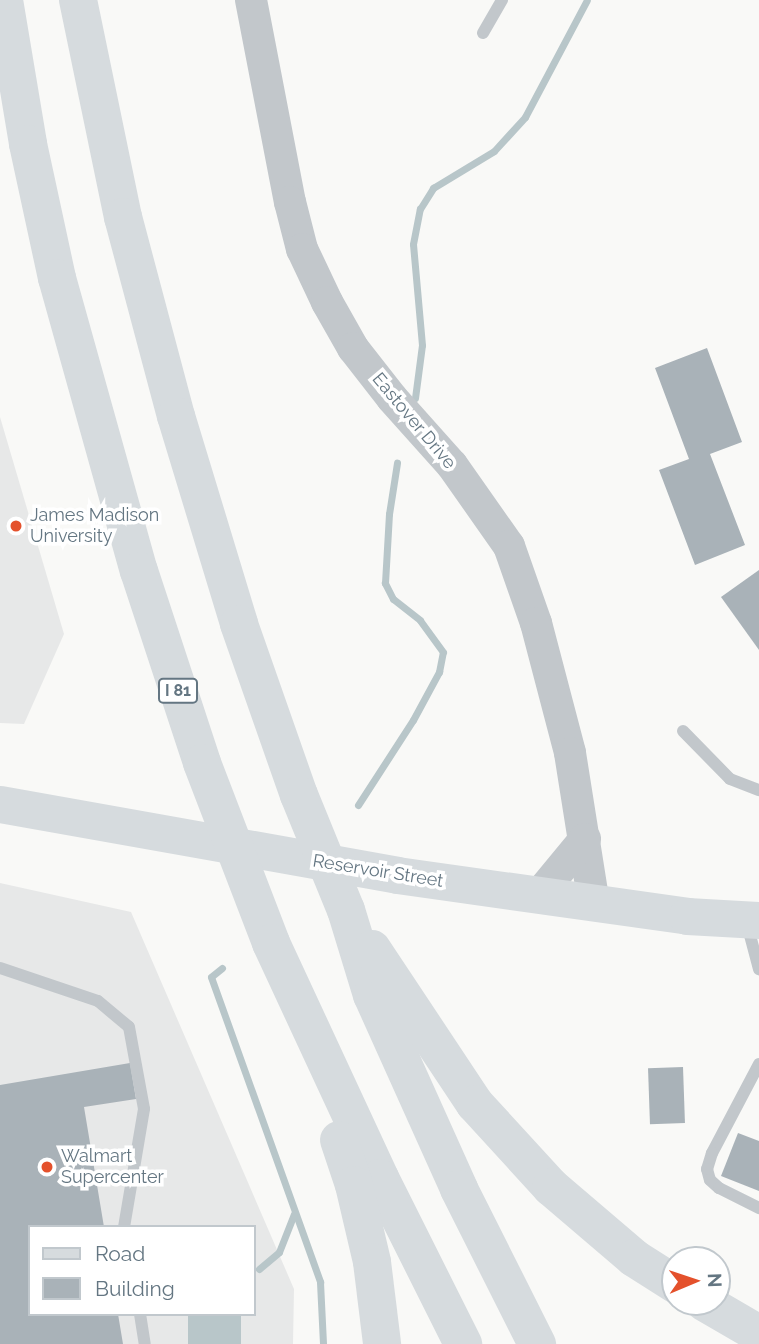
<!DOCTYPE html>
<html>
<head>
<meta charset="utf-8">
<style>
	body { margin:0 }
	#map { position:relative; width:759px; height:1344px; overflow:hidden; background:#f9f9f7; font-family:Raleway,sans-serif }
	div>[style] { position:absolute }
	[style*='--x'] { left:calc(var(--x)*1px); top:calc(var(--y)*1px); width:calc(var(--w)*1px); rotate:calc(var(--a)*1deg) }
	.built>* { inset:0; background:#e7e8e8 }
	.water>* { inset:0; background:#b8c6c9; transform-origin:0 0 }
	.stream>* { height:7px; margin:-3.5px; padding:0 3.5px; transform-origin:3.5px; border-radius:3.5px; background:#b8c6c9 }
	.building>* { inset:0; background:#a9b2b8; transform-origin:0 0 }
	.service>* { height:12px; margin:-6px; padding:0 6px; transform-origin:6px; border-radius:6px; background:#c2c7cb }
	.tertiary>* { height:32px; margin:-16px; padding:0 16px; transform-origin:16px; border-radius:16px; background:#c2c7cb }
	.secondary>* { height:37px; margin:-18.5px; padding:0 18.5px; transform-origin:18.5px; border-radius:18.5px; background:#d6dbde }
	.motorway>* { height:38px; margin:-19px; padding:0 19px; transform-origin:19px; border-radius:19px; background:#d6dbde }
	.dots>* { width:19px; height:19px; translate:-50% -50%; box-sizing:border-box; border:4px solid #fff; border-radius:50% }
	span { translate:-50% -50%; white-space:nowrap; text-align:center; line-height:1.15; -webkit-text-stroke:7px #fff; paint-order:stroke }
	.shield-label span { padding:2px 5px; background:#fff; border:2px solid; border-radius:5px; -webkit-text-stroke-width:0 }
	.shield-label { font-size:16px; color:#647682; font-weight:700 }
	.street-label { font-size:18px; color:#647682 }
	.poi-label { font-size:18px; color:#647682 }
	.left { translate:0 -50%; text-align:left }
	.legend { position:absolute; left:28px; top:1225px; width:228px; height:91px; box-sizing:border-box; background:#fff; border:2px solid #c1c8cd; margin:0; padding:9px 12px; list-style:none; font-size:21px; color:#647682 }
	.legend li { display:flex; align-items:center; gap:14px; height:35px }
	.legend b { width:35px; border:2px solid #c1c8cd }
	.north { position:absolute; left:661px; top:1246px; width:70px; height:70px; box-sizing:border-box; background:#fff; border:2px solid #c1c8cd; border-radius:50%; rotate:88deg; font-size:19px; font-weight:700; line-height:28px; text-align:center; color:#647682 }
	.north::after { content:''; display:block; margin:auto; width:24px; height:32px; background:#e4512c; clip-path:polygon(50% 0,100% 100%,50% 72%,0 100%) }
</style>
</head>
<body>
<div id="map">
	<div class="built">
		<i style="clip-path:polygon(0 417px,64px 634px,24px 724px,0 723px)"></i>
		<i style="clip-path:polygon(evenodd,0 883px,131px 912px,294px 1289px,293px 1344px,0 1344px,0 883px,30px 1227px,254px 1227px,254px 1314px,30px 1314px,30px 1227px)"></i>
	</div>
	<div class="water">
		<i style="left:188px;top:1314px;width:53px;height:30px"></i>
	</div>
	<div class="stream">
		<i style="--x:415;--y:398;--w:53;--a:-82.5"></i>
		<i style="--x:422;--y:345;--w:101;--a:-95.1"></i>
		<i style="--x:413;--y:244;--w:36;--a:-79"></i>
		<i style="--x:420;--y:209;--w:25;--a:-58"></i>
		<i style="--x:433;--y:188;--w:71;--a:-31.2"></i>
		<i style="--x:494;--y:151;--w:46;--a:-47.6"></i>
		<i style="--x:525;--y:117;--w:132;--a:-62.1"></i>
		<i style="--x:358;--y:805;--w:101;--a:-57.1"></i>
		<i style="--x:413;--y:720;--w:55;--a:-61.6"></i>
		<i style="--x:439;--y:672;--w:20;--a:-79"></i>
		<i style="--x:443;--y:652;--w:39;--a:-126"></i>
		<i style="--x:420;--y:620;--w:34;--a:-142"></i>
		<i style="--x:393;--y:599;--w:18;--a:-117"></i>
		<i style="--x:385;--y:583;--w:69;--a:-86.7"></i>
		<i style="--x:389;--y:514;--w:52;--a:-81.1"></i>
		<i style="--x:222;--y:968;--w:14;--a:141"></i>
		<i style="--x:211;--y:977;--w:324;--a:70.3"></i>
		<i style="--x:320;--y:1282;--w:62;--a:87.2"></i>
		<i style="--x:259;--y:1269;--w:26;--a:-40"></i>
		<i style="--x:279;--y:1252;--w:41;--a:-68.5"></i>
	</div>
	<div class="building">
		<i style="clip-path:polygon(707px 348px,742px 442px,710px 454px,745px 545px,695px 565px,659px 470px,689px 459px,655px 368px)"></i>
		<i style="clip-path:polygon(759px 570px,759px 650px,721px 597px)"></i>
		<i style="clip-path:polygon(130px 1063px,136px 1099px,84px 1107px,104px 1227px,30px 1227px,30px 1314px,118px 1314px,123px 1344px,0 1344px,0 1085px)"></i>
		<i style="left:683px;top:1067px;width:56px;height:35px;rotate:88deg"></i>
		<i style="clip-path:polygon(738px 1133px,759px 1141px,759px 1191px,721px 1176px)"></i>
	</div>
	<div class="service">
		<i style="--x:483;--y:33;--w:38;--a:-60"></i>
		<i style="--x:683;--y:731;--w:67;--a:45.6"></i>
		<i style="--x:730;--y:779;--w:31;--a:21"></i>
		<i style="--x:747;--y:924;--w:47;--a:75.1"></i>
		<i style="--x:0;--y:968;--w:103;--a:18.6"></i>
		<i style="--x:98;--y:1001;--w:40;--a:40"></i>
		<i style="--x:129;--y:1027;--w:83;--a:79.6"></i>
		<i style="--x:144;--y:1109;--w:120;--a:99.6"></i>
		<i style="--x:759;--y:1064;--w:101;--a:117.8"></i>
		<i style="--x:712;--y:1153;--w:17;--a:107"></i>
		<i style="--x:707;--y:1169;--w:11;--a:75"></i>
		<i style="--x:710;--y:1180;--w:12;--a:42"></i>
		<i style="--x:719;--y:1188;--w:45;--a:26.6"></i>
		<i style="--x:140;--y:1314;--w:30;--a:81"></i>
	</div>
	<div class="tertiary">
		<i style="--x:251;--y:0;--w:206;--a:79.1"></i>
		<i style="--x:290;--y:202;--w:49;--a:75.7"></i>
		<i style="--x:302;--y:249;--w:59;--a:64.7"></i>
		<i style="--x:327;--y:302;--w:53;--a:60.5"></i>
		<i style="--x:353;--y:348;--w:63;--a:52"></i>
		<i style="--x:392;--y:398;--w:90;--a:48.2"></i>
		<i style="--x:452;--y:465;--w:99;--a:54.9"></i>
		<i style="--x:509;--y:546;--w:82;--a:70.7"></i>
		<i style="--x:536;--y:623;--w:134;--a:75.3"></i>
		<i style="--x:570;--y:753;--w:153;--a:81"></i>
		<i style="--x:538;--y:896;--w:74;--a:-50.5"></i>
	</div>
	<div class="secondary">
		<i style="--x:0;--y:804;--w:403;--a:10.1"></i>
		<i style="--x:397;--y:875;--w:293;--a:8"></i>
		<i style="--x:687;--y:916;--w:72;--a:3.2"></i>
	</div>
	<div class="motorway">
		<i style="--x:4;--y:0;--w:146;--a:80.5"></i>
		<i style="--x:28;--y:144;--w:137;--a:77.8"></i>
		<i style="--x:57;--y:278;--w:304;--a:74.4"></i>
		<i style="--x:139;--y:571;--w:202;--a:71.8"></i>
		<i style="--x:202;--y:763;--w:193;--a:69"></i>
		<i style="--x:271;--y:943;--w:259;--a:65.1"></i>
		<i style="--x:380;--y:1178;--w:186;--a:63.4"></i>
		<i style="--x:78;--y:0;--w:222;--a:78.3"></i>
		<i style="--x:123;--y:217;--w:206;--a:75.1"></i>
		<i style="--x:176;--y:416;--w:217;--a:73.1"></i>
		<i style="--x:239;--y:624;--w:181;--a:70.7"></i>
		<i style="--x:299;--y:795;--w:124;--a:67.8"></i>
		<i style="--x:346;--y:910;--w:89;--a:73"></i>
		<i style="--x:372;--y:995;--w:213;--a:65.8"></i>
		<i style="--x:459;--y:1189;--w:174;--a:63.3"></i>
		<i style="--x:372;--y:949;--w:186;--a:56.4"></i>
		<i style="--x:475;--y:1104;--w:113;--a:47.5"></i>
		<i style="--x:551;--y:1187;--w:109;--a:40.5"></i>
		<i style="--x:634;--y:1258;--w:49;--a:32.4"></i>
		<i style="--x:339;--y:1140;--w:47;--a:71.6"></i>
		<i style="--x:354;--y:1185;--w:79;--a:76.8"></i>
		<i style="--x:372;--y:1262;--w:83;--a:83"></i>
		<i style="--x:704;--y:1302;--w:64;--a:30.2"></i>
	</div>
	<div class="dots">
		<i style="left:16px;top:526px;background:#e4512c"></i>
		<i style="left:47px;top:1167px;background:#e4512c"></i>
	</div>
	<div class="shield-label">
		<span style="left:178px;top:691px">I 81</span>
	</div>
	<div class="street-label">
		<span style="left:414px;top:421px;rotate:50deg">Eastover Drive</span>
		<span style="left:378px;top:871px;rotate:9deg">Reservoir Street</span>
	</div>
	<div class="poi-label">
		<span class="left" style="left:30px;top:526px">James Madison<br>University</span>
		<span class="left" style="left:61px;top:1167px">Walmart<br>Supercenter</span>
	</div>
	<ul class="legend">
	<li><b style="height:9px;background:#d6dbde"></b>Road</li>
	<li><b style="height:19px;background:#a9b2b8"></b>Building</li>
	</ul>
	<div class="north">N</div>
</div>
</body>
</html>
